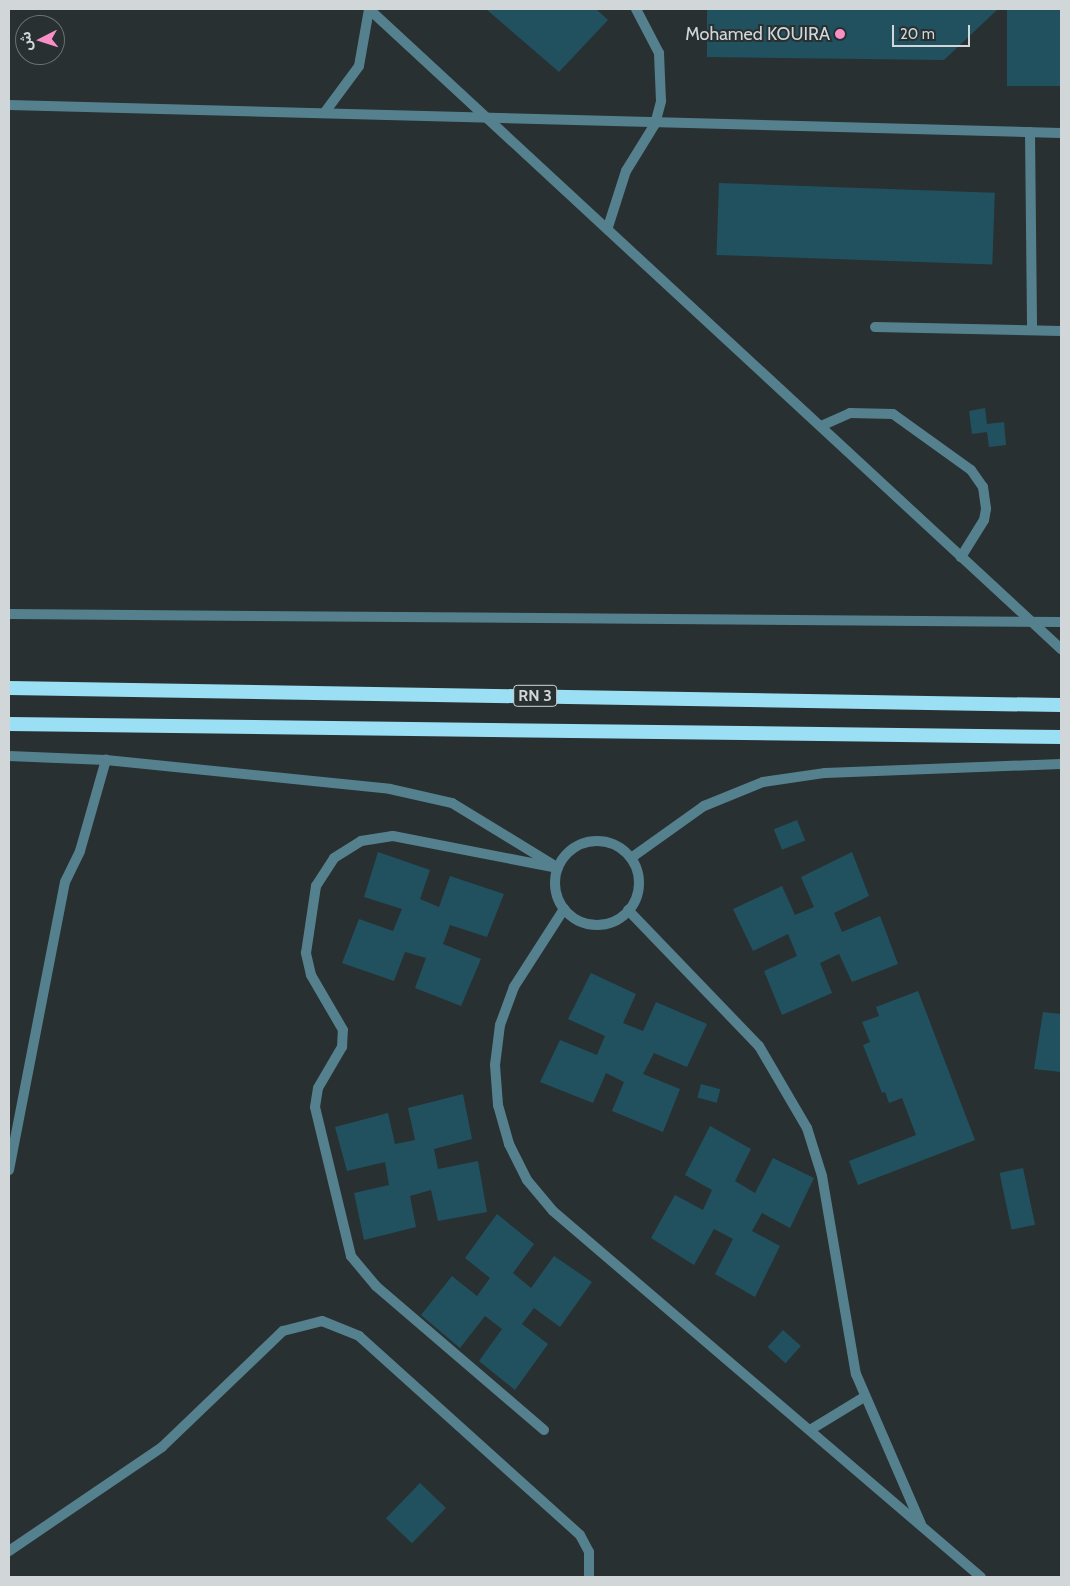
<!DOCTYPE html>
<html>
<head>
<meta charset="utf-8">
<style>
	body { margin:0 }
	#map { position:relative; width:1070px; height:1586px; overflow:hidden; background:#283032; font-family:Cabin,"Noto Sans Arabic",sans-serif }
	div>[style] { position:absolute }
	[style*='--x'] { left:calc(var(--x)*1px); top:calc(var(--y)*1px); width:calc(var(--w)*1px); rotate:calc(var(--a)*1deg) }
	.building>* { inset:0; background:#21515f; transform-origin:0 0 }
	.service>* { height:10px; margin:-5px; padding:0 5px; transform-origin:5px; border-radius:5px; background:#55818f }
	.minor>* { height:10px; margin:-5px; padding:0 5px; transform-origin:5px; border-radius:5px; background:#55818f }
	.minor>.ring { margin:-5px; padding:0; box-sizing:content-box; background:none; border:10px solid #55818f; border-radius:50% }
	.trunk>* { height:14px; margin:-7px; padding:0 7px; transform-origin:7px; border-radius:7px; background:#9adff4 }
	.dots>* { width:14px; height:14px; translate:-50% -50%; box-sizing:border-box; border:2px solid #283032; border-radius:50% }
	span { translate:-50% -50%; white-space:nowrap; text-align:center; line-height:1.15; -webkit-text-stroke:4px #283032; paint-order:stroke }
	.shield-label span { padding:1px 4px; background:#283032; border:1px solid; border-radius:4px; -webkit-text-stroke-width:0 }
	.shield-label { font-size:16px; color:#d1d6d8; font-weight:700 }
	.poi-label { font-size:18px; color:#d1d6d8 }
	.right { translate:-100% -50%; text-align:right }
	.frame { position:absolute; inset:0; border:10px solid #d1d6d8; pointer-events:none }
	.north { position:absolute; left:15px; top:15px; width:50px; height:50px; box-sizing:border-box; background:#283032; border:1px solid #6c7274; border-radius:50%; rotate:265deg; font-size:14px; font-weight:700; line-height:20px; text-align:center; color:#d1d6d8 }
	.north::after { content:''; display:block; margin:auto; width:18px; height:22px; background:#fa8fc8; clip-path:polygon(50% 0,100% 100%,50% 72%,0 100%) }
	.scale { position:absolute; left:892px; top:25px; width:78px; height:22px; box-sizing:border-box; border:2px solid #d1d6d8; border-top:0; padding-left:6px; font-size:15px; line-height:18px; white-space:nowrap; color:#d1d6d8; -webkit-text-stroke:4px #283032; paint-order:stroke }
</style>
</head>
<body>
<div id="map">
	<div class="building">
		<i style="clip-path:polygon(486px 9px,596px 9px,608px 20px,559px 72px)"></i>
		<i style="clip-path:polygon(707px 9px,998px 9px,944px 60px,707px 57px)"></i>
		<i style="left:1007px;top:9px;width:54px;height:77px"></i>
		<i style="left:719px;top:183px;width:276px;height:72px;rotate:2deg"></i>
		<i style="clip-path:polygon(985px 408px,987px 424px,1004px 422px,1006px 445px,989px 447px,987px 432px,972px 434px,969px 411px)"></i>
		<i style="left:797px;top:820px;width:22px;height:25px;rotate:68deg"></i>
		<i style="clip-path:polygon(378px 852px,430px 870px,420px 899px,439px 907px,450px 876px,504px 894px,487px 937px,450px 925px,443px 944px,481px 959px,461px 1006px,415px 988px,426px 958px,405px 952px,394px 981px,342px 963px,359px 919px,393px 931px,402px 909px,364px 897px)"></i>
		<i style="clip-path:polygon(852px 852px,869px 896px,834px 913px,842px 932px,880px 916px,898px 964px,852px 982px,839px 954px,820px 963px,832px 993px,782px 1015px,764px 971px,797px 956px,788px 934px,753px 951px,733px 909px,782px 886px,795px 915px,814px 907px,801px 877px)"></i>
		<i style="clip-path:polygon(591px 973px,636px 994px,623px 1023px,643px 1031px,656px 1002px,707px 1024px,687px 1067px,654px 1053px,643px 1074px,680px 1089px,663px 1132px,612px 1111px,624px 1082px,606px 1073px,593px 1103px,540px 1082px,560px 1040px,597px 1055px,605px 1036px,568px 1019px)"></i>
		<i style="clip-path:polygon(918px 991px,975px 1140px,858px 1185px,849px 1161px,916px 1135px,902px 1098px,889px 1103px,885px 1092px,882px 1093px,863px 1045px,870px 1042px,862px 1022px,879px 1016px,876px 1007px)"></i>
		<i style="clip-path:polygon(1043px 1012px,1061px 1014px,1061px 1072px,1034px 1069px)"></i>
		<i style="left:701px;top:1084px;width:20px;height:14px;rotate:15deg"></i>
		<i style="clip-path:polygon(463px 1094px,472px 1139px,434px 1149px,438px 1169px,478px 1161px,487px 1212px,438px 1221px,431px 1190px,410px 1196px,416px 1227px,364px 1240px,354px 1193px,389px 1185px,385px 1162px,347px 1171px,335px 1127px,388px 1113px,395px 1144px,415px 1140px,408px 1108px)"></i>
		<i style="clip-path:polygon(710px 1126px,751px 1149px,735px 1181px,755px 1193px,773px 1158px,814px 1178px,790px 1228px,762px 1213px,752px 1231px,780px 1246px,755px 1297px,715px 1274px,733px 1239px,714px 1229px,694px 1265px,651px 1238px,675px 1195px,703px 1210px,712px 1190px,685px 1175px)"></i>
		<i style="left:1023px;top:1168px;width:58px;height:24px;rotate:78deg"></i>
		<i style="clip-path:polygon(497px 1214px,534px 1244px,513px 1273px,531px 1288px,554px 1256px,592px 1282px,560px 1327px,534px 1308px,522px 1324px,548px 1344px,515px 1390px,479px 1361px,502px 1329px,485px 1316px,460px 1348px,421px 1315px,452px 1276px,477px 1296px,490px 1278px,465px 1258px)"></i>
		<i style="left:783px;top:1330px;width:24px;height:23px;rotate:42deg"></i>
		<i style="left:420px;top:1483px;width:36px;height:49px;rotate:44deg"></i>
	</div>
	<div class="service">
		<i style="--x:1030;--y:132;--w:198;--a:89.4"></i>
		<i style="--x:875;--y:327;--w:186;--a:1.2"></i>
		<i style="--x:821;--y:426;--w:32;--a:-24"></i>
		<i style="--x:850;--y:413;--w:43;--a:1.3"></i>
		<i style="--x:893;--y:414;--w:96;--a:35.7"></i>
		<i style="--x:971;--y:470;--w:21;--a:55"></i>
		<i style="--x:983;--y:487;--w:22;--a:82"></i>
		<i style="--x:986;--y:509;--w:11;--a:100"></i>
		<i style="--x:984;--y:520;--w:44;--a:121.9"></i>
	</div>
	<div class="minor">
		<i style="--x:369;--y:9;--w:943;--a:42.76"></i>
		<i style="--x:9;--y:105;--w:1052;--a:1.52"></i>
		<i style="--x:325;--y:112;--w:57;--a:-53.5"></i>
		<i style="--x:359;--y:66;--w:58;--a:-80"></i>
		<i style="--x:608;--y:227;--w:59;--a:-72.2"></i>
		<i style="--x:626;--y:171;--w:55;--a:-58.3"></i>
		<i style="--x:655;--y:124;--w:24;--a:-75"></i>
		<i style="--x:661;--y:101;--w:48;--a:-92.4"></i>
		<i style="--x:659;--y:53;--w:50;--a:-117.6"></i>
		<i style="--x:9;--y:614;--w:1052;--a:0.44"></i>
		<i style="--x:9;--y:756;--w:97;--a:2.4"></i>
		<i style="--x:106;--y:760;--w:285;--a:5.8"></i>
		<i style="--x:390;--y:789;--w:64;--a:12.7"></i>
		<i style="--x:452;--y:803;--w:117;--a:31.4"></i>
		<i class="ring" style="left:555px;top:841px;width:74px;height:74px"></i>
		<i style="--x:631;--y:858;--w:90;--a:-35.5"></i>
		<i style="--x:704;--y:806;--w:64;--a:-22.1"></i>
		<i style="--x:763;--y:782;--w:63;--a:-8.3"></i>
		<i style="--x:825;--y:773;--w:236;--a:-2.2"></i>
		<i style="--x:564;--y:909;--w:93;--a:122.7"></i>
		<i style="--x:514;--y:987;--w:40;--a:110.2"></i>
		<i style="--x:500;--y:1025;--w:40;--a:97.1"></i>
		<i style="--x:495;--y:1065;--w:40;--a:85.7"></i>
		<i style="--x:498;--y:1105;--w:41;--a:74.2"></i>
		<i style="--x:509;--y:1144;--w:40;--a:63.4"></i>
		<i style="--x:527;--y:1180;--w:40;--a:50"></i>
		<i style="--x:553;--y:1211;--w:563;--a:40.54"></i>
		<i style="--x:628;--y:910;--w:189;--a:46.1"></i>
		<i style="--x:759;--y:1046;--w:95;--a:59.7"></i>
		<i style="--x:807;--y:1128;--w:50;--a:72.6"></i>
		<i style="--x:822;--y:1176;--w:201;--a:80.3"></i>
		<i style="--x:856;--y:1374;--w:163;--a:66.6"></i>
		<i style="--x:9;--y:1170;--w:293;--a:-79"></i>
		<i style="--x:65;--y:882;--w:34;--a:-64"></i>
		<i style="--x:80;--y:851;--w:95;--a:-74.1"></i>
		<i style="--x:544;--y:1430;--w:221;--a:-139.4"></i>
		<i style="--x:376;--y:1286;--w:39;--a:-130"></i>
		<i style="--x:351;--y:1256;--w:153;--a:-103.6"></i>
		<i style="--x:315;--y:1107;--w:19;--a:-81"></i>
		<i style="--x:318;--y:1088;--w:48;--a:-59.7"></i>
		<i style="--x:342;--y:1047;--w:17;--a:-87"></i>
		<i style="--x:343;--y:1030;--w:64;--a:-120.2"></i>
		<i style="--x:311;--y:975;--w:23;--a:-103"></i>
		<i style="--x:306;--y:953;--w:68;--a:-81.5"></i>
		<i style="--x:316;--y:886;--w:33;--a:-57"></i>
		<i style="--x:334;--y:858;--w:32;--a:-32"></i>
		<i style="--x:361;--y:841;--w:32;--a:-9"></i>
		<i style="--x:393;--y:836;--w:168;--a:11"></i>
		<i style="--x:810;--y:1430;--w:63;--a:-31.4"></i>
		<i style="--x:9;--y:1551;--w:185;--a:-34.2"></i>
		<i style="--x:162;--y:1447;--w:168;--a:-43.8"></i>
		<i style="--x:283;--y:1331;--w:40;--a:-14.4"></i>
		<i style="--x:322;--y:1321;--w:40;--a:22"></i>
		<i style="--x:359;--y:1336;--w:297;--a:42"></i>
		<i style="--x:580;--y:1535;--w:19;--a:62"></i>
		<i style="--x:589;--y:1552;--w:25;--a:90"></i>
	</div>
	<div class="trunk">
		<i style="--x:9;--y:688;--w:1052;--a:0.93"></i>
		<i style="--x:9;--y:724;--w:1052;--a:0.71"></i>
	</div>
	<div class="dots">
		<i style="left:840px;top:34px;background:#fa8fc8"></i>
	</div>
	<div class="shield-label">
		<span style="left:535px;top:696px">RN 3</span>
	</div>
	<div class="poi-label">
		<span class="right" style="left:830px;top:34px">Mohamed KOUIRA</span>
	</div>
	<div class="frame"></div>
	<div class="north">ش</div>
	<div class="scale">20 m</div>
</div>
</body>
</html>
